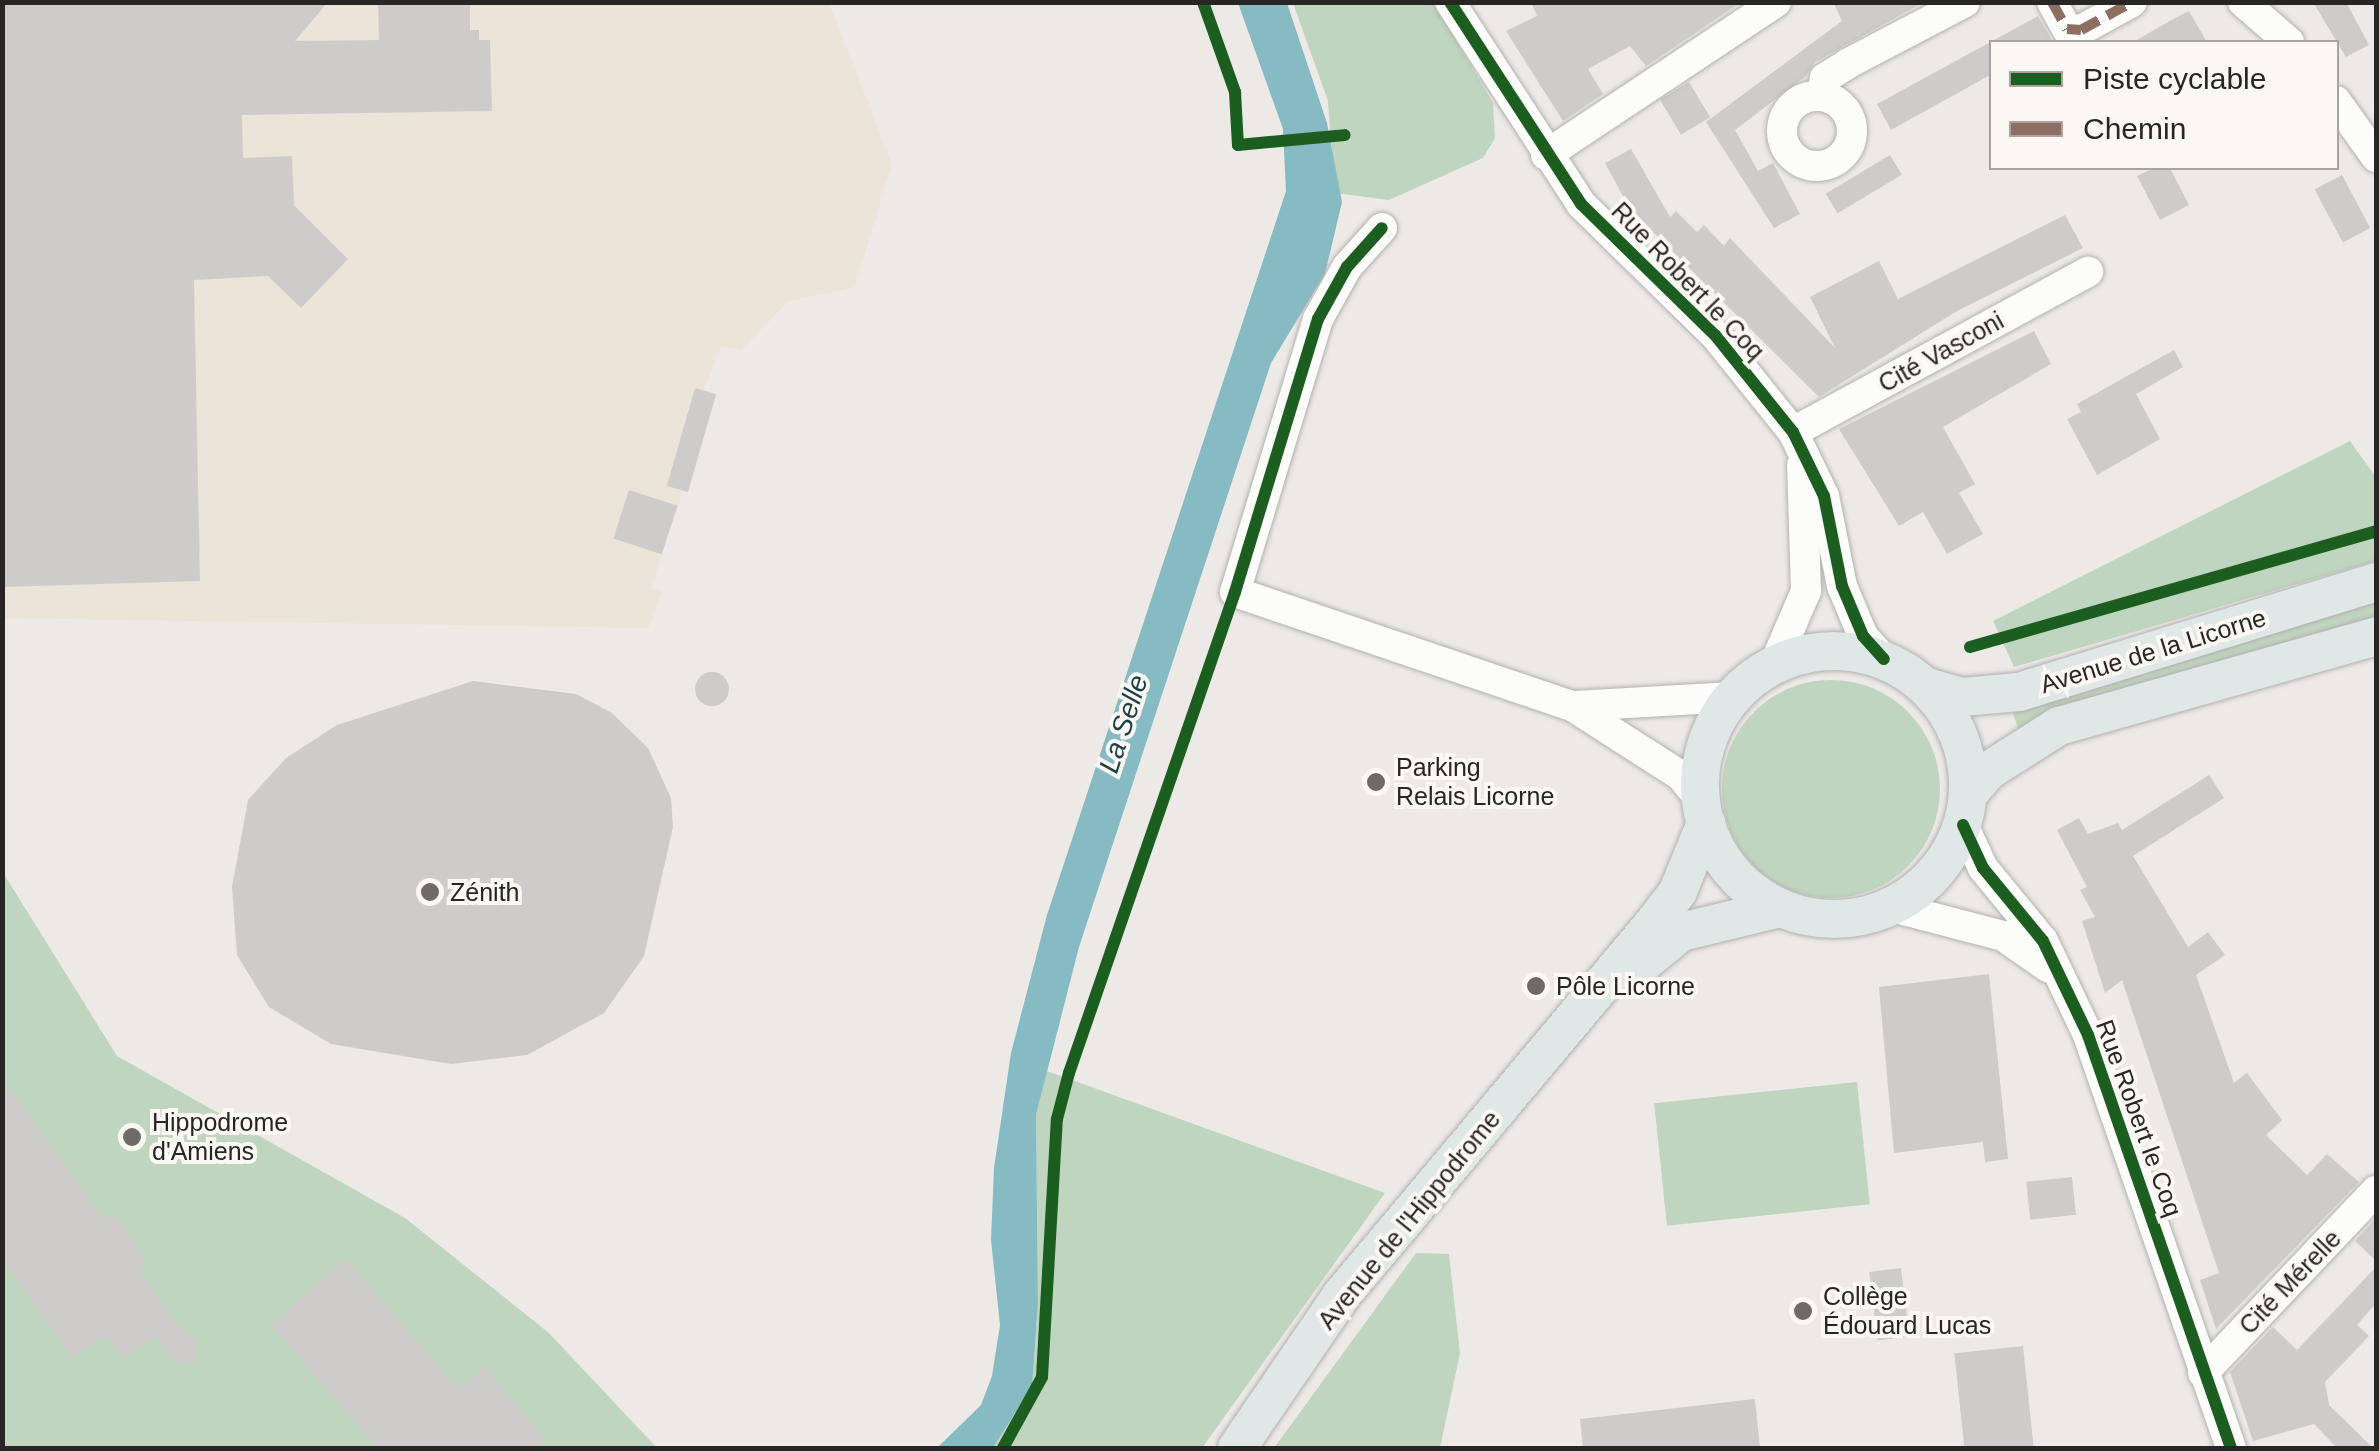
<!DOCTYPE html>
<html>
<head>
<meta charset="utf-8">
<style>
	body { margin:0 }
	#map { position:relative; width:2379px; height:1451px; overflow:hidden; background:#ece9e7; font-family:Arial,sans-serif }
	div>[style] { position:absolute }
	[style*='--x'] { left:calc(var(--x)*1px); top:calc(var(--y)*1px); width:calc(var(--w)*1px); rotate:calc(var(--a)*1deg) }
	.commercial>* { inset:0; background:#ebe4d8 }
	.green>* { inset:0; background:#c0d5c0; transform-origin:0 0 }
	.round { border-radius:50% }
	.water>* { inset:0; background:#87bbc3 }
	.building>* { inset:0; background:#cecccb; transform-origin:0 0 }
	.roads { filter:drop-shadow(0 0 2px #b3b1b0) drop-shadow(0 0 2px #b3b1b0) }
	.minor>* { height:30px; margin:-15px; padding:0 15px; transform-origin:15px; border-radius:15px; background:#fcfcfb }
	.minor>.ring { margin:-15px; padding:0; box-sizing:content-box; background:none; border:30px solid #fcfcfb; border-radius:50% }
	.major>* { height:38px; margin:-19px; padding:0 19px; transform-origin:19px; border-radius:19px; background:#dfe7e7 }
	.major>.ring { margin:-19px; padding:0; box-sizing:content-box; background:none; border:38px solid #dfe7e7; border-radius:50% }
	.quiet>* { height:10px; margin-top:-5px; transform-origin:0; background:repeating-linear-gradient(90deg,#8d6e63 0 20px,transparent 0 30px) }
	.cycleway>* { height:12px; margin:-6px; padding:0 6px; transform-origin:6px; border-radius:6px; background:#1b5e20 }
	.dots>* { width:28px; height:28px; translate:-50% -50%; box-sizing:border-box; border:5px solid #fbf7f3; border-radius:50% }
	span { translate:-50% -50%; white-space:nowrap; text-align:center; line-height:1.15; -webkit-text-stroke:8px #fbf7f3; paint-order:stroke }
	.street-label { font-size:25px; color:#282624 }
	.poi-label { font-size:25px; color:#282624 }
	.left { translate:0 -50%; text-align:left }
	.water-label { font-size:28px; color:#1a3f44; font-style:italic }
	.frame { position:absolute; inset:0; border:5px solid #282624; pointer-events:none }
	.legend { position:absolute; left:1989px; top:40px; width:350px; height:130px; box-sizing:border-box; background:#fbf7f3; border:2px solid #a7a3a0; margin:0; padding:12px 18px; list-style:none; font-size:30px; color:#282624 }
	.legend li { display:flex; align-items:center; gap:20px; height:50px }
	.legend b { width:50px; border:2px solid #a7a3a0 }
</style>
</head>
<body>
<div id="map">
	<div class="commercial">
		<i style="clip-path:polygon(3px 3px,829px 3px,892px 164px,855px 287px,789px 301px,741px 350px,721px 346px,704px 390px,715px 394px,651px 588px,662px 592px,648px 628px,3px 618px)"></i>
	</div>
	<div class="green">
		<i style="clip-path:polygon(1293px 3px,1434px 3px,1493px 103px,1495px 138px,1483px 158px,1389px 200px,1335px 193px,1328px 101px)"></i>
		<i style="clip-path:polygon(2350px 441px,2376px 477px,2376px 561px,2014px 667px,1993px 621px)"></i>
		<i style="clip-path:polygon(2376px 601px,2376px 622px,2019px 732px,2012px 709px)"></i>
		<i class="round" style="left:1722px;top:680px;width:218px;height:218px"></i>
		<i style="clip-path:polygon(2px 871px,117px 1056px,405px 1218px,549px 1333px,657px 1448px,3px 1448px)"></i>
		<i style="clip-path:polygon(1047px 1071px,1385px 1193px,1202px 1448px,993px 1448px,1032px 1386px,1038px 1304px,1036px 1115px)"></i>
		<i style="left:1857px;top:1082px;width:123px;height:204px;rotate:84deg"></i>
		<i style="clip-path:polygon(1416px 1253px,1449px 1254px,1460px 1353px,1440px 1448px,1274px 1448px)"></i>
	</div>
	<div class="water">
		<i style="clip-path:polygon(1238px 3px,1287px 3px,1327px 123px,1342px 202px,1325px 274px,1271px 363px,1079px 947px,1036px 1115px,1038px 1304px,1032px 1386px,993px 1448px,937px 1448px,981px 1405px,992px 1376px,1000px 1325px,991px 1240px,994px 1168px,1011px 1053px,1047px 915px,1286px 191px,1283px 129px)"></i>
	</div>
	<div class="building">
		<i style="clip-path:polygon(2px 2px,328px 2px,295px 41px,379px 40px,378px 2px,470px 2px,470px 30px,479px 30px,479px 40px,490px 40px,492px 111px,242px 115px,243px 158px,292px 156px,294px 205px,348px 259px,301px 308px,268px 276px,194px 280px,200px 581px,2px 587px)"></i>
		<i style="clip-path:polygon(1531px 2px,1741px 2px,1646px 66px,1630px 46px,1588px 69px,1603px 94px,1563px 121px,1506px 31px,1537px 16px)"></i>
		<i style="clip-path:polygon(1833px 2px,1924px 2px,1815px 62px,1806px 76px,1735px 130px,1758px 171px,1773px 163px,1800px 214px,1774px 228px,1706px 122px,1842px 21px)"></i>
		<i style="clip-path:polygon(2313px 2px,2346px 2px,2369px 45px,2346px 57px)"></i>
		<i style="clip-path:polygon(2189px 11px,2207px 42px,2133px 42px,2177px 17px)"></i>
		<i style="clip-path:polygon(2038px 16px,2053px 42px,1992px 42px,1992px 74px,1891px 130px,1877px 104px)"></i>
		<i style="left:1689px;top:82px;width:41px;height:34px;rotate:59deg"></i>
		<i style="clip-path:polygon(1631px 149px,1670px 217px,1676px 211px,1697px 232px,1704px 225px,1724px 246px,1730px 238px,1835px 348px,1810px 297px,1879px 261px,1898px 299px,2065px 215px,2083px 248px,1957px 311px,1819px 397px,1630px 209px,1605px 163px)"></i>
		<i style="left:1890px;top:155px;width:23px;height:75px;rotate:59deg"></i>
		<i style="clip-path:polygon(2154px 168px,2170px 168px,2189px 205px,2160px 220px,2137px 176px)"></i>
		<i style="left:2342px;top:175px;width:60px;height:31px;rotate:62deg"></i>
		<i style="clip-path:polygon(2034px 331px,2051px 364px,1943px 427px,1975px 484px,1959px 493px,1983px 534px,1947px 554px,1923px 512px,1899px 526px,1839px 429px)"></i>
		<i style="clip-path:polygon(2174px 350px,2183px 367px,2136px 394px,2160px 439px,2097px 475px,2067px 419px,2081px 412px,2077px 404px)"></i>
		<i style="left:695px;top:388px;width:22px;height:102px;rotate:16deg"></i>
		<i style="left:629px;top:490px;width:51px;height:51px;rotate:18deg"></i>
		<i class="round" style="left:695px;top:672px;width:34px;height:34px"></i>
		<i style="clip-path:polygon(473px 681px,576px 694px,612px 713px,648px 748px,671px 798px,673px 827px,644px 956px,604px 1013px,527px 1055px,451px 1064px,331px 1044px,269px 1007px,237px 955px,232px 887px,248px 800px,286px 758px,337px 725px)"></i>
		<i style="clip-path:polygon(2209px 775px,2224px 798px,2133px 856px,2188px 947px,2208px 932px,2225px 955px,2196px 975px,2234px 1083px,2247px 1073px,2282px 1120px,2266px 1135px,2307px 1175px,2327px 1154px,2359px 1182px,2216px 1329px,2200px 1280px,2219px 1273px,2122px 980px,2105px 993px,2082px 921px,2095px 917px,2080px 890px,2087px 887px,2057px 830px,2079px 818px,2088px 834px,2118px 823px,2122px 830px)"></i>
		<i style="clip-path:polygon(1989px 974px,2008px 1159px,1985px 1162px,1983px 1142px,1894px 1153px,1879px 987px)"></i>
		<i style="clip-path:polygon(2px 1077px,101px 1216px,118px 1218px,137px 1245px,147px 1264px,139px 1269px,176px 1324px,197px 1340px,196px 1363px,173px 1360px,156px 1336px,123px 1358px,106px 1335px,72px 1358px,2px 1258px)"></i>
		<i style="left:2072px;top:1177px;width:38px;height:46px;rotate:84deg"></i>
		<i style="clip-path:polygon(2376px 1218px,2376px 1261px,2355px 1241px)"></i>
		<i style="clip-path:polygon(346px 1259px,458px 1389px,484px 1367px,545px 1439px,534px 1448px,378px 1448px,271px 1325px)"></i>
		<i style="clip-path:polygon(2376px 1267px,2376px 1303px,2357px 1325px,2369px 1336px,2325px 1382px,2329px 1405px,2373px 1448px,2337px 1448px,2314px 1424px,2253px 1441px,2230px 1372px,2273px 1327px,2297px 1350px)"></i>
		<i style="left:1901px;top:1268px;width:69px;height:32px;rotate:83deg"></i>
		<i style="left:2023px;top:1346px;width:102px;height:69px;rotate:84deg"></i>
		<i style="clip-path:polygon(1755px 1399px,1760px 1448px,1583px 1448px,1580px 1419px)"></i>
	</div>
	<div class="roads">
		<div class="minor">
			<i style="--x:1450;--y:2;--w:241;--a:57"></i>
			<i style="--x:1581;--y:204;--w:187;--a:44.4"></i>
			<i style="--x:1715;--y:335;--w:124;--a:51.2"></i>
			<i style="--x:1793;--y:432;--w:71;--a:64.2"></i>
			<i style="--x:1824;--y:496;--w:92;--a:78.7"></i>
			<i style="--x:1842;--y:586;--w:54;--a:67.2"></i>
			<i style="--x:1863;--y:636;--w:31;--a:48"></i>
			<i style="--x:2052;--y:2;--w:31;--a:61"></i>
			<i style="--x:2067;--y:29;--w:14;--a:4"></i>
			<i style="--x:2081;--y:30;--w:58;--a:-28.8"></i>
			<i style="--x:2243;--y:2;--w:61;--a:41"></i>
			<i style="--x:1822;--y:96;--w:18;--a:-81"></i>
			<i style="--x:1825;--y:78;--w:26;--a:-32"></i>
			<i style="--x:1847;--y:64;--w:133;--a:-27.7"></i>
			<i class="ring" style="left:1782px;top:96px;width:40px;height:40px"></i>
			<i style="--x:2336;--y:101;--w:69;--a:54.5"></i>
			<i style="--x:1546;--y:155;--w:276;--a:-33.6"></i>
			<i style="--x:1382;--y:228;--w:52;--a:131.9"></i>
			<i style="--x:1347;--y:267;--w:60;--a:119.1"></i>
			<i style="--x:1318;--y:319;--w:285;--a:106.9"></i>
			<i style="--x:1235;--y:592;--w:356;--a:18.7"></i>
			<i style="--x:1572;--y:706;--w:130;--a:32.7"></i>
			<i style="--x:1681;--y:776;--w:31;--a:50"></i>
			<i style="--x:1793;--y:432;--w:336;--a:-28.5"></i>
			<i style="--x:1774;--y:665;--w:81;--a:-66.6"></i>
			<i style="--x:1806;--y:591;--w:126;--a:-91.8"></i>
			<i style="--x:1575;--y:706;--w:158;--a:-3.3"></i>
			<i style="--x:1963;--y:825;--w:47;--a:65.1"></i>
			<i style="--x:1983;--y:868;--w:94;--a:50.6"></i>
			<i style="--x:2043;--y:941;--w:104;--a:64.4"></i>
			<i style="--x:2088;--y:1035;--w:437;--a:70.9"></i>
			<i style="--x:1892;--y:907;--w:115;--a:14.6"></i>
			<i style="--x:2003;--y:936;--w:56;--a:34.8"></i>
			<i style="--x:2203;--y:1373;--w:251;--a:-46.5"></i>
		</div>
		<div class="major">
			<i class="ring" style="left:1700px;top:651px;width:230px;height:230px"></i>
			<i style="--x:1927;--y:687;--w:36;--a:16"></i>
			<i style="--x:1962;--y:697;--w:57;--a:-5"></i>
			<i style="--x:2019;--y:692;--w:374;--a:-17.1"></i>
			<i style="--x:1969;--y:793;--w:29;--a:-49"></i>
			<i style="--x:1988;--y:771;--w:84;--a:-32.4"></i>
			<i style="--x:2059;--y:726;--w:330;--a:-15.8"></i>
			<i style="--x:1642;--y:964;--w:50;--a:-39.4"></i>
			<i style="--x:1681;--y:932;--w:102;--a:-13.6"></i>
			<i style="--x:1237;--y:1448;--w:184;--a:-55.6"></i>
			<i style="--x:1341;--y:1296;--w:493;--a:-50"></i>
			<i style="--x:1658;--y:918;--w:34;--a:-53"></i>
			<i style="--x:1678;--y:891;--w:74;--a:-67.6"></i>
		</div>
	</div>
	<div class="quiet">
		<i style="--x:2052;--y:2;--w:31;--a:61"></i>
		<i style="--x:2067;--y:29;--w:14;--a:4"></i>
		<i style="--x:2081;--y:30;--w:58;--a:-28.8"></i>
	</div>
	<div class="cycleway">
		<i style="--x:1203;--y:2;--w:96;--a:70.4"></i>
		<i style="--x:1235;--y:92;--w:53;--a:86.8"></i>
		<i style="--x:1238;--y:145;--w:107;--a:-5.3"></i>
		<i style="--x:1450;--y:2;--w:241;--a:57"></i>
		<i style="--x:1581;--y:204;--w:187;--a:44.4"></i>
		<i style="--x:1715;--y:335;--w:124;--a:51.2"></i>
		<i style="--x:1793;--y:432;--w:71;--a:64.2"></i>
		<i style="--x:1824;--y:496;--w:92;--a:78.7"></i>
		<i style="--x:1842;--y:586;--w:54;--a:67.2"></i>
		<i style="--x:1863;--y:636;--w:31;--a:48"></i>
		<i style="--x:1970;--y:647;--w:422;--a:-15.9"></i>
		<i style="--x:1963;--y:825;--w:47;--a:65.1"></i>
		<i style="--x:1983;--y:868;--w:94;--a:50.6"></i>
		<i style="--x:2043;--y:941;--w:104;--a:64.4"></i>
		<i style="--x:2088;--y:1035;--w:437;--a:70.9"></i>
		<i style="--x:1003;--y:1448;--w:81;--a:-61.2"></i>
		<i style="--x:1042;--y:1377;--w:258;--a:-86.7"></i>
		<i style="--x:1057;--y:1119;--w:48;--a:-75.4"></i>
		<i style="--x:1069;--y:1073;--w:509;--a:-70.96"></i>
		<i style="--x:1235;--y:592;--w:285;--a:-73.1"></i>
		<i style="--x:1318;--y:319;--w:60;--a:-60.9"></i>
		<i style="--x:1347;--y:267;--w:52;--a:-48.1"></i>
	</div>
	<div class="dots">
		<i style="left:1376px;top:782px;background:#6d6a68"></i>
		<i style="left:430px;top:892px;background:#6d6a68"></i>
		<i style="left:1536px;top:986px;background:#6d6a68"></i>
		<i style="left:132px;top:1137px;background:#6d6a68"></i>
		<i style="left:1803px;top:1311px;background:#6d6a68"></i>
	</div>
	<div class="street-label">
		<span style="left:1688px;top:281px;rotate:46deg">Rue Robert le Coq</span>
		<span style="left:1941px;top:352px;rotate:-29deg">Cité Vasconi</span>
		<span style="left:2153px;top:651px;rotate:-17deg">Avenue de la Licorne</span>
		<span style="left:2139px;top:1118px;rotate:70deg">Rue Robert le Coq</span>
		<span style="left:1409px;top:1220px;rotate:-51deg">Avenue de l'Hippodrome</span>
		<span style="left:2290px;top:1282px;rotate:-46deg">Cité Mérelle</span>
	</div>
	<div class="poi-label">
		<span class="left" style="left:1396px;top:782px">Parking<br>Relais Licorne</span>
		<span class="left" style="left:450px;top:892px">Zénith</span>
		<span class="left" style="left:1556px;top:986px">Pôle Licorne</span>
		<span class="left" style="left:152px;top:1137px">Hippodrome<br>d'Amiens</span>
		<span class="left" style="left:1823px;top:1311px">Collège<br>Édouard Lucas</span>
	</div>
	<div class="water-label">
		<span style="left:1124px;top:724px;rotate:-72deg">La Selle</span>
	</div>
	<div class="frame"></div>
	<ul class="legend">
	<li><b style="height:12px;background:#1b5e20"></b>Piste cyclable</li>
	<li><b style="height:12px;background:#8d6e63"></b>Chemin</li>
	</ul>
</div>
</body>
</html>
